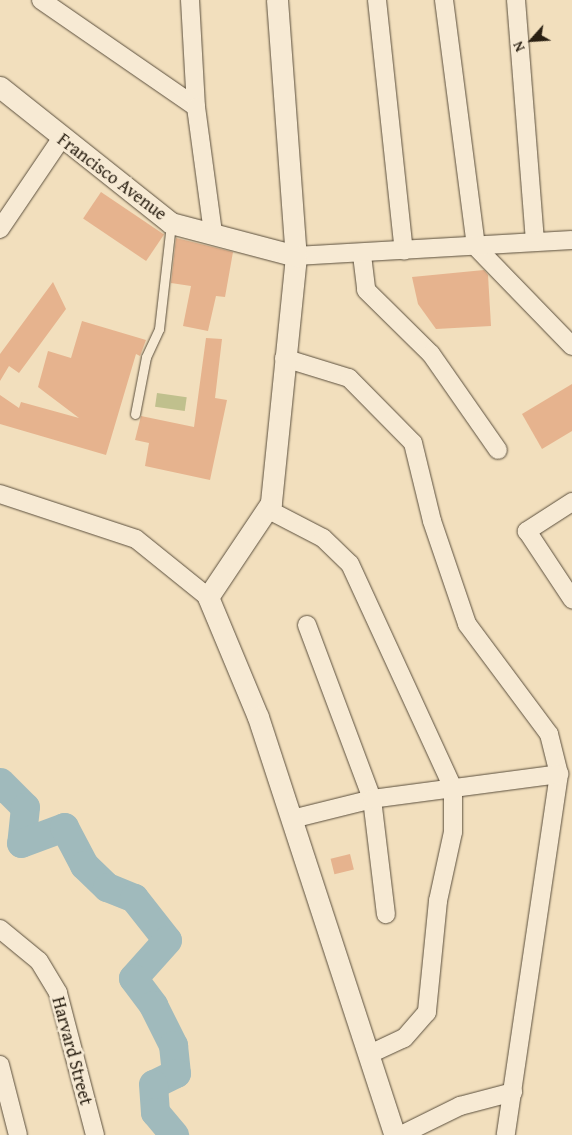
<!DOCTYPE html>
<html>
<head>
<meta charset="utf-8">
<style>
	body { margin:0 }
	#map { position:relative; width:572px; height:1135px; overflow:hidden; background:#f2dfbd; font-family:"Gentium Book Plus",serif }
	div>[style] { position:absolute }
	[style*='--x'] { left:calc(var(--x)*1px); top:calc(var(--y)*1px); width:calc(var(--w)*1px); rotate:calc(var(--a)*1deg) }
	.green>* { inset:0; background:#c0c08d; transform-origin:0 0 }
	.river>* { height:29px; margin:-14.5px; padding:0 14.5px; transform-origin:14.5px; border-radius:14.5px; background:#a0babc }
	.building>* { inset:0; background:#e6b38e; transform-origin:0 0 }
	.roads { filter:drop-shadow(0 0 1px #5b4f3d) drop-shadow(0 0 1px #5b4f3d) }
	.service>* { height:9px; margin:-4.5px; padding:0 4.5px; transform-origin:4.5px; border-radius:4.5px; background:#f7ead4 }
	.minor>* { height:18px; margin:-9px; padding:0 9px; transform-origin:9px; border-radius:9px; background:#f7ead4 }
	.tertiary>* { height:21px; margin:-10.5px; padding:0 10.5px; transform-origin:10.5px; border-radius:10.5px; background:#f7ead4 }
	span { translate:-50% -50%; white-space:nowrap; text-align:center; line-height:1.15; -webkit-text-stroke:5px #f7ead4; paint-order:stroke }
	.street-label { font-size:18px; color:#291f12 }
	.north { position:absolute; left:507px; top:15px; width:50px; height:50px; -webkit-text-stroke:4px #f7ead4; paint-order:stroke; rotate:244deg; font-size:14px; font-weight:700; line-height:20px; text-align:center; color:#291f12 }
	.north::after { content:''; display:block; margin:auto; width:18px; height:22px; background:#291f12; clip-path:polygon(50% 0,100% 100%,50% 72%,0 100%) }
</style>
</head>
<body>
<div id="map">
	<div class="green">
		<i style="left:157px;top:393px;width:30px;height:14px;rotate:8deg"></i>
	</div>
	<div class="river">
		<i style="--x:0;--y:782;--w:35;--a:45"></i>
		<i style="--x:25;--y:807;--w:36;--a:96"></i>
		<i style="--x:21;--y:843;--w:46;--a:-20.4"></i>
		<i style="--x:64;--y:827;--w:43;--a:62.2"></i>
		<i style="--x:84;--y:865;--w:32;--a:44"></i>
		<i style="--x:107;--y:887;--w:29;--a:22"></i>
		<i style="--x:134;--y:898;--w:53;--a:51.8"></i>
		<i style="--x:167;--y:940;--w:51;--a:131.8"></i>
		<i style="--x:133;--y:978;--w:34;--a:53"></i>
		<i style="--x:153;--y:1005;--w:45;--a:63.4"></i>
		<i style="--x:173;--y:1045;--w:28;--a:84"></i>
		<i style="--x:176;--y:1073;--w:25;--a:154"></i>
		<i style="--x:153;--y:1084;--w:28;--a:86"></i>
		<i style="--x:155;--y:1112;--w:30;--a:50"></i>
	</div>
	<div class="building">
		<i style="left:101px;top:192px;width:76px;height:32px;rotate:34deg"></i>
		<i style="clip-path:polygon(176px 238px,233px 252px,225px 297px,216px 296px,208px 331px,183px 326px,191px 286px,171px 283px)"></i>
		<i style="clip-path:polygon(484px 270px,488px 275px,491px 326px,436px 329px,418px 304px,412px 277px)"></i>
		<i style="clip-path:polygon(53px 282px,66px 309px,19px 373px,9px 366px,0 381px,0 354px)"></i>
		<i style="clip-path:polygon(82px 321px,146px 340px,140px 356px,136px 354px,106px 455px,0 424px,0 395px,19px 408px,21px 402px,79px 418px,38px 387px,48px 351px,71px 358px)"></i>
		<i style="clip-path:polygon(206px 338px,222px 339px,215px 398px,227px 400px,210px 480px,145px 466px,149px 443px,135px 440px,141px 416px,194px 427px)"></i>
		<i style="clip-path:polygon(572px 384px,572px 431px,542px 449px,522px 414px)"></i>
		<i style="left:350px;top:854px;width:16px;height:20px;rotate:76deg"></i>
	</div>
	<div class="roads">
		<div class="service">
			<i style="--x:135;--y:414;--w:58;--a:-79.1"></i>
			<i style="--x:146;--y:357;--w:31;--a:-65"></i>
			<i style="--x:159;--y:329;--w:106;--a:-83.5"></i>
		</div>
		<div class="minor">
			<i style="--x:41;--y:0;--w:188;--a:34.6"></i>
			<i style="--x:190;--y:0;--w:107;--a:86.8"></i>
			<i style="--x:196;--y:107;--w:126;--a:82.3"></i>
			<i style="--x:377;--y:0;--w:252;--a:83.9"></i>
			<i style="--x:444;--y:0;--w:249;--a:82.6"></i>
			<i style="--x:476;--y:247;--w:138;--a:45.9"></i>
			<i style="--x:516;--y:0;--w:240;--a:85.5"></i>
			<i style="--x:0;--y:229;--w:109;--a:-55.9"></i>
			<i style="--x:362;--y:255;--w:35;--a:83"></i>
			<i style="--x:366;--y:290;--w:91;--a:44.6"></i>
			<i style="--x:431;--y:354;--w:117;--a:55.1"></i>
			<i style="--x:296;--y:256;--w:276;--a:-3.3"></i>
			<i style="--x:284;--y:358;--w:68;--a:17.1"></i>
			<i style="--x:349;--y:378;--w:91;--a:45.4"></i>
			<i style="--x:413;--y:443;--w:80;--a:76.3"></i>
			<i style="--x:432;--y:521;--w:109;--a:71.2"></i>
			<i style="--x:467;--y:624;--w:137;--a:53.3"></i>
			<i style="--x:549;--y:734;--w:41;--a:76"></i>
			<i style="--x:559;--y:774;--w:365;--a:98.4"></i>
			<i style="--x:0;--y:494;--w:143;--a:18.3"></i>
			<i style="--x:136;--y:539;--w:92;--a:38.9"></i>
			<i style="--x:572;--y:502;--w:54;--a:147.2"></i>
			<i style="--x:527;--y:531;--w:82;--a:56.5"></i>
			<i style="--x:267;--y:509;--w:63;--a:27.4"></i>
			<i style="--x:323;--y:538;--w:37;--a:44"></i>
			<i style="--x:350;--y:564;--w:247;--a:65.3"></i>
			<i style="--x:453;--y:788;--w:44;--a:90"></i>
			<i style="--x:453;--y:832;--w:71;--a:102.3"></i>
			<i style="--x:438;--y:901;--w:112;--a:95.7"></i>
			<i style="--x:427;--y:1012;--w:35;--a:131"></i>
			<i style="--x:404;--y:1038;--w:38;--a:155"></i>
			<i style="--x:307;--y:625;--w:186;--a:69.5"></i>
			<i style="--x:372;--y:799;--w:116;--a:83.1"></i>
			<i style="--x:292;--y:819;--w:82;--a:-14"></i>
			<i style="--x:372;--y:799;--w:189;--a:-7.6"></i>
			<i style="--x:0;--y:929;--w:50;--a:39.4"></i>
			<i style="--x:39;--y:961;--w:37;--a:59"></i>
			<i style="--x:58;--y:993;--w:147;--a:75.4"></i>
			<i style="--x:0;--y:1065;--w:72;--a:75.6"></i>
			<i style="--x:401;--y:1135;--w:66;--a:-26.2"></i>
			<i style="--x:460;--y:1106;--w:55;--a:-14.8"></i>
		</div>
		<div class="tertiary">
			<i style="--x:277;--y:0;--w:257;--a:85.8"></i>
			<i style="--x:296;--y:256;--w:248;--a:95.8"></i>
			<i style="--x:271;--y:503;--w:113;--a:123.8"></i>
			<i style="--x:208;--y:597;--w:130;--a:67.4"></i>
			<i style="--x:258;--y:717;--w:440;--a:71.9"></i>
			<i style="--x:0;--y:87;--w:218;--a:38.5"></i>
			<i style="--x:171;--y:223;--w:129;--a:14.8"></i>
		</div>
	</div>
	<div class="street-label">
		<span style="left:112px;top:177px;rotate:37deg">Francisco Avenue</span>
		<span style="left:72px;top:1051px;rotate:75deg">Harvard Street</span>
	</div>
	<div class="north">N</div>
</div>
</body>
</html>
